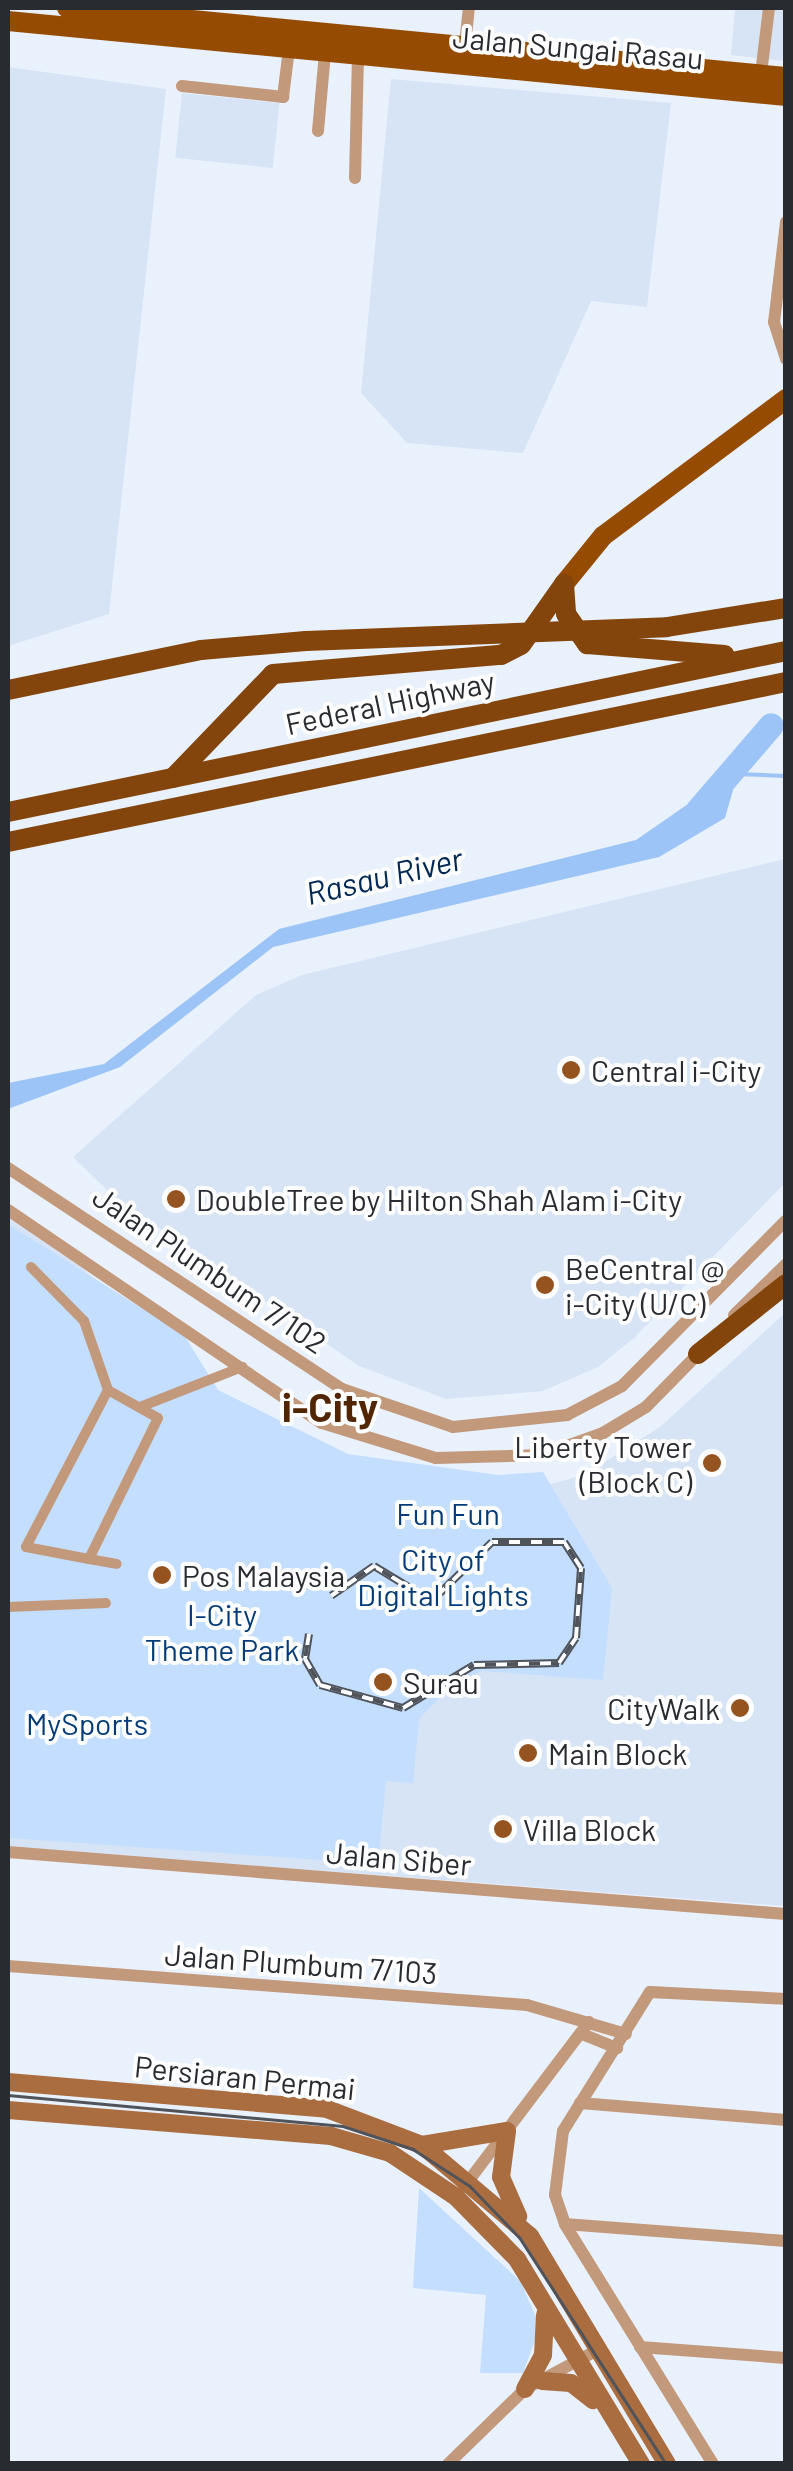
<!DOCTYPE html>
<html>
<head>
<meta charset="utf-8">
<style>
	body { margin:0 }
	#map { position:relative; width:793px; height:2471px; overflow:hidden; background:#e9f1fd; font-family:Barlow,sans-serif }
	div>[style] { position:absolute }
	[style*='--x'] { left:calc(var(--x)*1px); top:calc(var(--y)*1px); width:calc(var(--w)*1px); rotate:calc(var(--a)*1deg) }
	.built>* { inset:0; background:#d7e4f6; transform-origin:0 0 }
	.green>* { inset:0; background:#c4deff }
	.water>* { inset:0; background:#9cc4f7 }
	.stream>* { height:4px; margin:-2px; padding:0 2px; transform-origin:2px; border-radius:2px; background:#9cc4f7 }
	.river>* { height:25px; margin:-12.5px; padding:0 12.5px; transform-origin:12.5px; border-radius:12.5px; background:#9cc4f7 }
	.pedestrian>* { height:10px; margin:-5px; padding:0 5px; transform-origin:5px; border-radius:5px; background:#c3997c }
	.minor>* { height:12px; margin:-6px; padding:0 6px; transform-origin:6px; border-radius:6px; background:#c3997c }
	.secondary>* { height:18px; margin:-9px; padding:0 9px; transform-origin:9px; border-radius:9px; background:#aa6d40 }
	.primary>* { height:20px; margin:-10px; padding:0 10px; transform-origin:10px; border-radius:10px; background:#964c00 }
	.trunk>* { height:20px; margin:-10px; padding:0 10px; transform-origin:10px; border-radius:10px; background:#83450b }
	.tram>* { height:2.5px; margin:-1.25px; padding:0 1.25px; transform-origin:1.25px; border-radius:1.25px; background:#50545a }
	.rail>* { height:8px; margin-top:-4px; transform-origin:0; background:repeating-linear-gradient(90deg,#fefefe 0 11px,#50545a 0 22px); box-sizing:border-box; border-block:2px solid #50545a }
	.trunk-bridge>* { height:20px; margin:-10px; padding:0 10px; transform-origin:10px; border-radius:10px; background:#83450b }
	.dots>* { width:28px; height:28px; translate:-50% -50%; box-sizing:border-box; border:5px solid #fefefe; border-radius:50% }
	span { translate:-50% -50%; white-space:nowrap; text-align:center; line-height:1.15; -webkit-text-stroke:8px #fefefe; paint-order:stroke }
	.street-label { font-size:30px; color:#282b2f }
	.poi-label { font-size:30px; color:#282b2f }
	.left { translate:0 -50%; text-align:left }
	.right { translate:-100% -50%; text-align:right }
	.park-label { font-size:30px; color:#033b77 }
	.water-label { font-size:32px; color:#002855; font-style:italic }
	.district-label { font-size:40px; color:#502500; font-weight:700 }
	.frame { position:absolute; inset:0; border:10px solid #282b2f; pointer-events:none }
</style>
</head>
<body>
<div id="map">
	<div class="built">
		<i style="clip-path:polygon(735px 8px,785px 8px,785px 61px,731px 55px)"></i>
		<i style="clip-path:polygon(8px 67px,166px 89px,109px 614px,8px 646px)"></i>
		<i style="clip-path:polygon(391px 79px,671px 103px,647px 307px,591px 301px,523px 453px,407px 443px,361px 393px)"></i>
		<i style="left:182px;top:93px;width:98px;height:65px;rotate:6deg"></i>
		<i style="clip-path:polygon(785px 859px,785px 1183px,634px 1338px,598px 1367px,543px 1391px,446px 1399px,359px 1366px,114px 1197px,73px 1157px,256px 995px,302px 975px)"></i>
		<i style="clip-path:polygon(8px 1218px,83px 1268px,195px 1395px,333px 1465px,532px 1489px,584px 1475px,660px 1427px,785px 1313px,785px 1906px,8px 1847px)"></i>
	</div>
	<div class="green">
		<i style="clip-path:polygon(8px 1224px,184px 1335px,218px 1390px,348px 1454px,498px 1475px,543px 1472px,612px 1588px,603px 1680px,482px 1671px,450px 1687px,419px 1719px,413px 1783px,386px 1781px,378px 1864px,8px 1838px)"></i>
		<i style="clip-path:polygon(419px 2188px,520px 2281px,540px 2326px,523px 2373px,480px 2373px,486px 2295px,413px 2288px)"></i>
	</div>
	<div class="water">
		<i style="clip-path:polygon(714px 786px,733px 790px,725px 818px,659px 857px,273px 947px,120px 1067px,8px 1109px,8px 1083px,104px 1064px,279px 929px,636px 840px)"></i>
	</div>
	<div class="stream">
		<i style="--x:735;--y:774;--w:51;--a:2.2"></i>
	</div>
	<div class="river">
		<i style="--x:697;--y:811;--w:113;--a:-49.3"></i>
	</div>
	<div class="pedestrian">
		<i style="--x:31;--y:1267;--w:76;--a:45.5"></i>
		<i style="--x:84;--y:1321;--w:73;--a:70.8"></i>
		<i style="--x:108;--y:1390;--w:177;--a:117.6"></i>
		<i style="--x:26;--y:1547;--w:64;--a:10.8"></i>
		<i style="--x:108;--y:1390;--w:57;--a:29.2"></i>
		<i style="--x:158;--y:1418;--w:157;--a:116.1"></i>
		<i style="--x:89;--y:1559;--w:28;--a:10"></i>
		<i style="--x:140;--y:1407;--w:110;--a:-21.4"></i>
		<i style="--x:8;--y:1607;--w:98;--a:-2.3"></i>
	</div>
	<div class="minor">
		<i style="--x:465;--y:45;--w:37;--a:-84"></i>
		<i style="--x:761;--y:74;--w:66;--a:-83.1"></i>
		<i style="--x:182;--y:86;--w:102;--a:6.2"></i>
		<i style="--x:283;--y:97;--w:48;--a:-82.9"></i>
		<i style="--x:318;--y:131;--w:78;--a:-84.9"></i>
		<i style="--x:355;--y:178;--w:122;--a:-88.6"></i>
		<i style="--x:786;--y:222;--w:101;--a:96.8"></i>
		<i style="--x:774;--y:322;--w:39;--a:72"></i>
		<i style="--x:8;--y:1168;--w:400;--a:33.5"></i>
		<i style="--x:342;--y:1389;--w:117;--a:18.9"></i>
		<i style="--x:453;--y:1427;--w:115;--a:-6"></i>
		<i style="--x:567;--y:1415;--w:62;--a:-27.8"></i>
		<i style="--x:622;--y:1386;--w:233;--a:-45.3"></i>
		<i style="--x:8;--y:1210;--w:379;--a:34.2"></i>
		<i style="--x:322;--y:1423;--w:119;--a:17.1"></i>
		<i style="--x:436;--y:1458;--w:106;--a:-1.6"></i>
		<i style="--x:542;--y:1455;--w:65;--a:-19.8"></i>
		<i style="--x:603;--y:1433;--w:50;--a:-31.2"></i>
		<i style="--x:646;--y:1407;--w:77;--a:-45.5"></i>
		<i style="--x:734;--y:1315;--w:73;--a:-44.4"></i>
		<i style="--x:8;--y:1852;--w:780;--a:4.56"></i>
		<i style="--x:8;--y:1966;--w:520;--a:4.3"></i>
		<i style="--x:527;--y:2005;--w:103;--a:16.3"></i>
		<i style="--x:582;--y:2034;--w:38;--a:22"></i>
		<i style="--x:580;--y:2103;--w:207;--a:4.7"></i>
		<i style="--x:464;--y:2187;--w:207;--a:-52.9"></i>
		<i style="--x:565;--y:2224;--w:222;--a:4.4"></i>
		<i style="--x:640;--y:2347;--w:146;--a:4.3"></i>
		<i style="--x:448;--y:2464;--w:107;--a:-44.2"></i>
		<i style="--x:525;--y:2389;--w:86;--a:-28.3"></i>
		<i style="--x:713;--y:2464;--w:282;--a:-121.7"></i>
		<i style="--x:565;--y:2224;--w:31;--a:-109"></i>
		<i style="--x:555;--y:2195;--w:64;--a:-82.9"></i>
		<i style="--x:563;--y:2131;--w:164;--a:-58"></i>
		<i style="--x:650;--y:1992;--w:136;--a:2.9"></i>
	</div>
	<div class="secondary">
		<i style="--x:8;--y:2082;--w:320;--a:4.8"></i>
		<i style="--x:327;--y:2109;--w:102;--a:20.8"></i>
		<i style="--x:422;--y:2145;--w:141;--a:40.1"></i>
		<i style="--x:530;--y:2236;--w:266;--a:59"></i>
		<i style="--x:8;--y:2110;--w:324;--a:4.6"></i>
		<i style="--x:331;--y:2136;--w:61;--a:16.1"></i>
		<i style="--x:390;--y:2153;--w:79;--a:33.7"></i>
		<i style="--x:456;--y:2197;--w:87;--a:45.5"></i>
		<i style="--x:517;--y:2259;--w:240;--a:58.8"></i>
		<i style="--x:422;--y:2145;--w:86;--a:-9.4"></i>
		<i style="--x:507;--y:2131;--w:46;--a:97.4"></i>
		<i style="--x:501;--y:2177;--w:43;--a:66.4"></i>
		<i style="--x:542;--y:2381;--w:29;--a:4"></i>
		<i style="--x:571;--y:2383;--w:28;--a:38"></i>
		<i style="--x:525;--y:2389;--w:38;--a:-62"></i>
		<i style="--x:543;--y:2355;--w:40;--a:-87.1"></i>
	</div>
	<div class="primary">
		<i style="--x:67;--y:8;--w:722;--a:5.48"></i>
		<i style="--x:8;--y:21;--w:782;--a:5.51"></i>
		<i style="--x:564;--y:584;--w:62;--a:-50.9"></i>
		<i style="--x:603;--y:536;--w:229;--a:-36.8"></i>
	</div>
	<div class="trunk">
		<i style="--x:564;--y:584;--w:30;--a:86"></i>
		<i style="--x:566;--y:614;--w:37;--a:55"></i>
		<i style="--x:587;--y:644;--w:138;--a:4.6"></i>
		<i style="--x:667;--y:627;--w:121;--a:-9.1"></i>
		<i style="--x:8;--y:690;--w:197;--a:-11.7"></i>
		<i style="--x:201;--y:650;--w:105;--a:-4.9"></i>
		<i style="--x:173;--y:778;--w:144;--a:-46.1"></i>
		<i style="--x:273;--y:674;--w:229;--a:-4.8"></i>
		<i style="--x:501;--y:655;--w:22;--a:-27"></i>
		<i style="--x:521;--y:645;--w:75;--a:-54.8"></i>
		<i style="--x:8;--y:812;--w:794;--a:-11.69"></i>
		<i style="--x:8;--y:842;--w:794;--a:-11.62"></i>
		<i style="--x:698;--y:1354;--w:112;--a:-38.5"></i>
	</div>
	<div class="tram">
		<i style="--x:8;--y:2095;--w:336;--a:5.3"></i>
		<i style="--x:343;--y:2126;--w:74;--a:18.2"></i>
		<i style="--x:413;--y:2149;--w:68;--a:33"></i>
		<i style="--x:470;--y:2186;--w:72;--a:46.1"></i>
		<i style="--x:520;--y:2238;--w:269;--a:57.1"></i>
	</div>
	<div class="rail">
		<i style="--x:309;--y:1634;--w:25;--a:99"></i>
		<i style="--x:305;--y:1659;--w:30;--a:60"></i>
		<i style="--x:320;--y:1685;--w:86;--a:15.5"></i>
		<i style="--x:403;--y:1708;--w:83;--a:-31.2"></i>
		<i style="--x:474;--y:1665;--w:85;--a:-1.3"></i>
		<i style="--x:559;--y:1663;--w:30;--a:-56"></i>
		<i style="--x:576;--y:1638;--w:70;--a:-85.9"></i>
		<i style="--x:581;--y:1568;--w:31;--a:-123"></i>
		<i style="--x:564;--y:1542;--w:72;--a:180"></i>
		<i style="--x:492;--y:1542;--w:73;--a:135.6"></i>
		<i style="--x:440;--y:1593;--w:20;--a:177"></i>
		<i style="--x:420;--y:1594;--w:54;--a:-148.7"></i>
		<i style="--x:374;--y:1566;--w:52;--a:145.1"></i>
	</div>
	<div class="trunk-bridge">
		<i style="--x:306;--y:641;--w:361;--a:-2.2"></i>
	</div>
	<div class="dots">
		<i style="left:571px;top:1070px;background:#95541f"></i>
		<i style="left:176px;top:1199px;background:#95541f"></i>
		<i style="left:545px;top:1285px;background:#95541f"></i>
		<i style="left:712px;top:1463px;background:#95541f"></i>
		<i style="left:162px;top:1575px;background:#95541f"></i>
		<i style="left:383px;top:1682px;background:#95541f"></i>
		<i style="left:740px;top:1708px;background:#95541f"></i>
		<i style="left:528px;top:1753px;background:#95541f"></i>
		<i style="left:503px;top:1829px;background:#95541f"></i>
	</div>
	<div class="street-label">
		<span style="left:578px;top:47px;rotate:5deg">Jalan Sungai Rasau</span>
		<span style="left:390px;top:702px;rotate:-12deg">Federal Highway</span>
		<span style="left:210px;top:1269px;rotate:34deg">Jalan Plumbum 7/102</span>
		<span style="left:399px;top:1858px;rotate:5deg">Jalan Siber</span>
		<span style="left:301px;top:1963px;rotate:4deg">Jalan Plumbum 7/103</span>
		<span style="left:245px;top:2077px;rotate:6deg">Persiaran Permai</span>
	</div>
	<div class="poi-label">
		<span class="left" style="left:591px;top:1070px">Central i-City</span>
		<span class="left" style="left:196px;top:1199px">DoubleTree by Hilton Shah Alam i-City</span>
		<span class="left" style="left:565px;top:1285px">BeCentral @<br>i-City (U/C)</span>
		<span class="right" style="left:692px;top:1463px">Liberty Tower<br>(Block C)</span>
		<span class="left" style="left:182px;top:1575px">Pos Malaysia</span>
		<span class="left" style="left:403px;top:1682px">Surau</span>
		<span class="right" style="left:720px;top:1708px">CityWalk</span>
		<span class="left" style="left:548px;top:1753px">Main Block</span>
		<span class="left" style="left:523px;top:1829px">Villa Block</span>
	</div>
	<div class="park-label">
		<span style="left:448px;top:1513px">Fun Fun</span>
		<span style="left:443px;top:1576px">City of<br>Digital Lights</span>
		<span style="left:222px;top:1631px">I-City<br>Theme Park</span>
		<span style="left:87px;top:1723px">MySports</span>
	</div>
	<div class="water-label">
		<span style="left:384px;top:875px;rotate:-13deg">Rasau River</span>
	</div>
	<div class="district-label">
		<span style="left:330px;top:1406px">i-City</span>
	</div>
	<div class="frame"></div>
</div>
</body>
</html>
